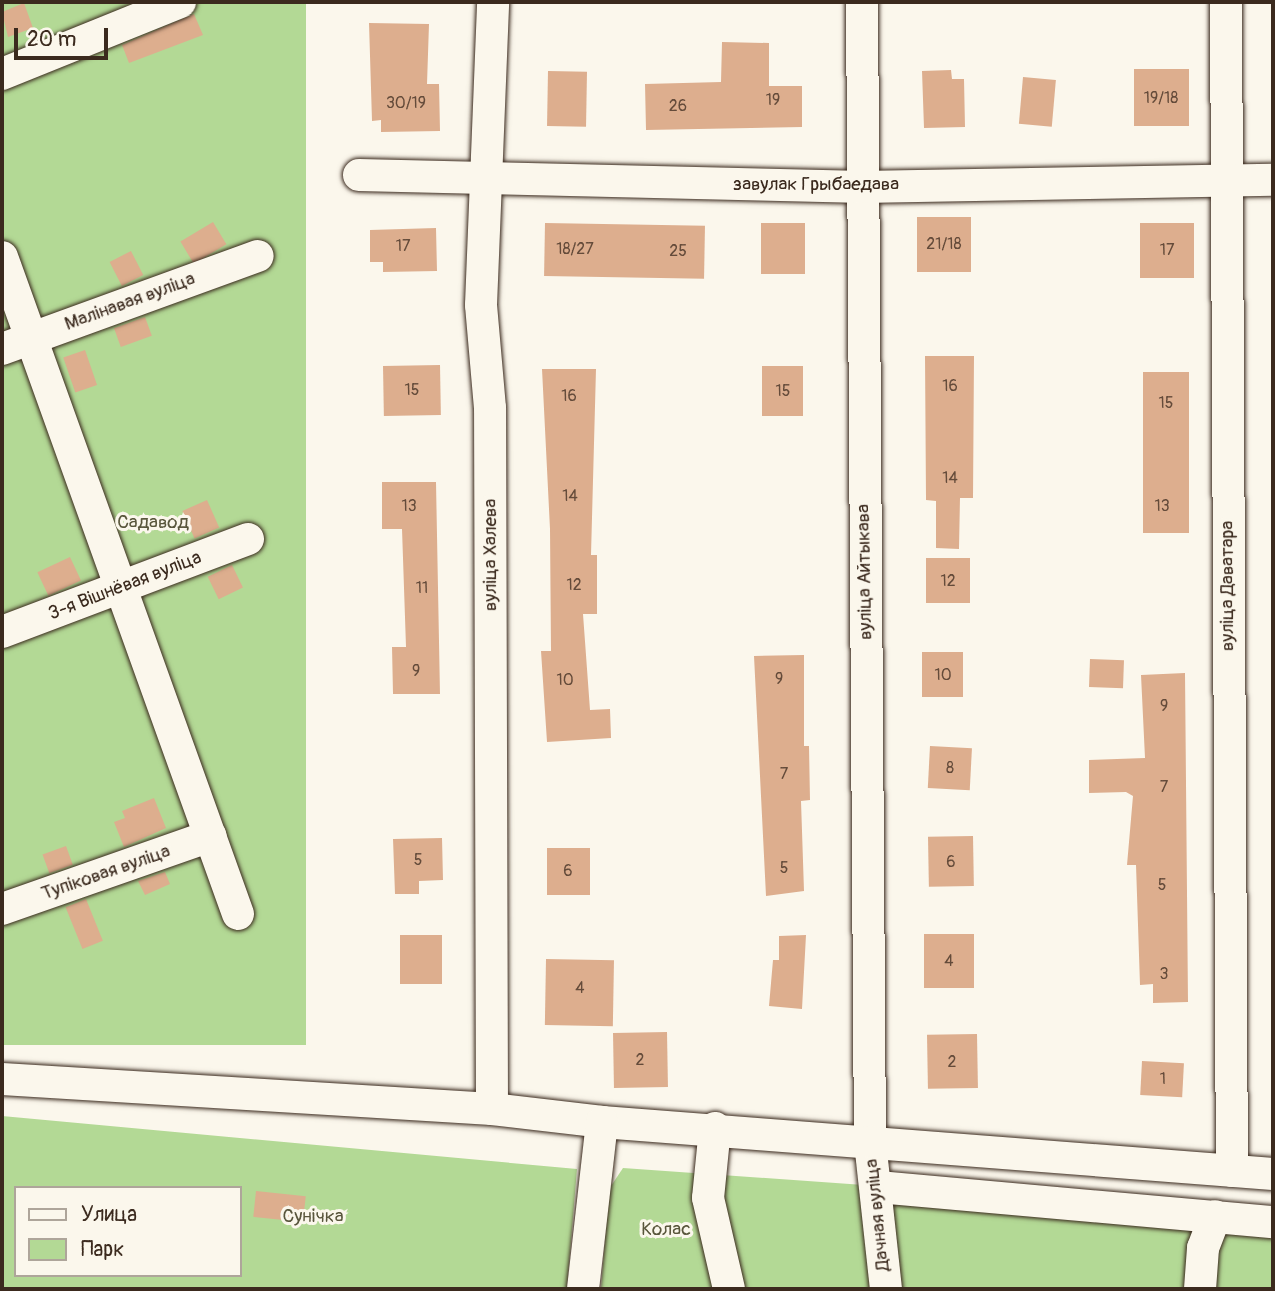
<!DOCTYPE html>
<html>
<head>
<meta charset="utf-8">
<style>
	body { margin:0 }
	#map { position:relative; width:1275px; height:1291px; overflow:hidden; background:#fbf7ec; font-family:Pangolin,sans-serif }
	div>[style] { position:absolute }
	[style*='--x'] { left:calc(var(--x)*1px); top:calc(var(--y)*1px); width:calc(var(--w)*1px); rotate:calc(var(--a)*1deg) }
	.green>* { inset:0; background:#b3d995; transform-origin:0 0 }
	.building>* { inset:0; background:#ddae8e; transform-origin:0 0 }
	.roads { filter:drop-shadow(0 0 2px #3b2a1e) drop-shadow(0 0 2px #3b2a1e) }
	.minor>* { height:32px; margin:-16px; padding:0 16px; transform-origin:16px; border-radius:16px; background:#fbf7ec }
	span { translate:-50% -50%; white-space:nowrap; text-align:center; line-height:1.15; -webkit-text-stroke:6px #fbf7ec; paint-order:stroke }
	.number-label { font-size:16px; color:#644b3a }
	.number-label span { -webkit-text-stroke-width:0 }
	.street-label { font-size:19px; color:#3b2a1e }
	.park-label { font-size:19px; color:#59563c }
	.frame { position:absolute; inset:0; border:4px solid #3b2a1e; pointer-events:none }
	.legend { position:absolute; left:14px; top:1186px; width:228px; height:91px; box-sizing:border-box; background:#fbf7ec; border:2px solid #aea59a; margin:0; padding:9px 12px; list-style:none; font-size:21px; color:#3b2a1e }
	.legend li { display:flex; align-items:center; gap:14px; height:35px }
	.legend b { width:35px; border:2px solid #aea59a }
	.scale { position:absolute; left:14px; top:28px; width:94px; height:32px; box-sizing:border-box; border:4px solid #3b2a1e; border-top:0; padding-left:9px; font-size:21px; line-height:24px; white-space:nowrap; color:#3b2a1e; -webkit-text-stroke:5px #fbf7ec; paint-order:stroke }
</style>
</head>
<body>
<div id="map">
	<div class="green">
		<i style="left:2px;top:2px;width:304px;height:1043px"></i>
		<i style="clip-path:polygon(evenodd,2px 1116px,577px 1169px,567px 1289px,2px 1289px,2px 1116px,16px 1188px,240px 1188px,240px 1275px,16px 1275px,16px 1188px)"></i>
		<i style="clip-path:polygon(623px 1168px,1273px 1214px,1273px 1289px,601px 1289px,609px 1189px)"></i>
	</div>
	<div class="building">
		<i style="clip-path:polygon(24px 3px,33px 28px,8px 37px,2px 12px)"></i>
		<i style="clip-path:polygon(194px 14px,203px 35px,129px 63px,122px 45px)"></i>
		<i style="clip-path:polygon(369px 23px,429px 24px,427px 84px,439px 84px,440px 131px,381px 132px,381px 120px,372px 121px)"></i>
		<i style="clip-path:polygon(722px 42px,769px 43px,769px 86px,802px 86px,802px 127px,646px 130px,645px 84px,721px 82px)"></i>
		<i style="left:1134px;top:69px;width:55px;height:57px"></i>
		<i style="clip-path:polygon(951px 70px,952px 79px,964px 79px,965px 127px,924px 128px,922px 71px)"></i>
		<i style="left:548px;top:71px;width:39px;height:55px;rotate:1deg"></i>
		<i style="left:1023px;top:77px;width:33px;height:47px;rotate:5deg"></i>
		<i style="left:917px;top:217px;width:54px;height:55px"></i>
		<i style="left:213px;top:222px;width:26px;height:38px;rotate:59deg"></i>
		<i style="left:545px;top:223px;width:160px;height:53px;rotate:1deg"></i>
		<i style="left:761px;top:223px;width:44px;height:51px"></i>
		<i style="left:1140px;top:223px;width:54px;height:55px"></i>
		<i style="clip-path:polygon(436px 228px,437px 271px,383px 272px,383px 262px,370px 262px,370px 230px)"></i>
		<i style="left:131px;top:251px;width:27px;height:24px;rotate:63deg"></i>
		<i style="left:145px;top:317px;width:20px;height:33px;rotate:70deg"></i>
		<i style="left:85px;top:350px;width:37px;height:23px;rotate:71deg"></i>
		<i style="clip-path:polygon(925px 356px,974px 356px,973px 498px,960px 498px,959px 549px,936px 548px,936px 501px,926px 500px)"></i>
		<i style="left:440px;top:365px;width:50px;height:57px;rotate:89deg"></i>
		<i style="left:762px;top:366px;width:41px;height:50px"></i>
		<i style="clip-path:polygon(542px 369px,596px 369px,591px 555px,597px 555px,597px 614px,583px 614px,590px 710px,610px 709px,611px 738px,547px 742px,541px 651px,551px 651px,550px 529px)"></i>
		<i style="left:1143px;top:372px;width:46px;height:161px"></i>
		<i style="clip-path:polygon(382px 482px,436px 482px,440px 694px,393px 694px,392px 647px,406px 647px,402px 529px,382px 529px)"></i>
		<i style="left:207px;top:500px;width:30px;height:27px;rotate:66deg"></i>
		<i style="left:70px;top:557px;width:26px;height:36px;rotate:65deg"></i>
		<i style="left:926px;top:558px;width:44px;height:45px"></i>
		<i style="left:232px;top:565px;width:25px;height:27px;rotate:64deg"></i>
		<i style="left:922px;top:652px;width:41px;height:45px"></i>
		<i style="clip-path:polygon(804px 655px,804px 746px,809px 746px,810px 800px,801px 801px,804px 891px,766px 896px,754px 656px)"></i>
		<i style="left:1090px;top:659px;width:34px;height:28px;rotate:2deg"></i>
		<i style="clip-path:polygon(1185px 673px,1188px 1002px,1153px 1003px,1153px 984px,1140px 985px,1136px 865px,1127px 865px,1133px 796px,1126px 792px,1089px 793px,1089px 760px,1145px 758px,1141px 675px)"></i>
		<i style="left:930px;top:746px;width:42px;height:42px;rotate:3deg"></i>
		<i style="clip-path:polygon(154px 798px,166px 828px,124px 847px,114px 822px,125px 818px,122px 811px)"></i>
		<i style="left:973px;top:836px;width:50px;height:45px;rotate:89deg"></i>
		<i style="clip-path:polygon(442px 838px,443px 880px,419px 881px,419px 894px,395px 894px,393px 839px)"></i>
		<i style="left:66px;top:846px;width:20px;height:25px;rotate:70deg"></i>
		<i style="left:547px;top:848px;width:43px;height:47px"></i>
		<i style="clip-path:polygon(165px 872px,170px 884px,145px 895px,138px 881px)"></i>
		<i style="left:86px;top:899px;width:45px;height:22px;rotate:68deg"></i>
		<i style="left:924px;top:934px;width:50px;height:54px"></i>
		<i style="left:400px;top:935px;width:42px;height:49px"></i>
		<i style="clip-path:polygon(806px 935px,802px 1009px,769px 1006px,773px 960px,779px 960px,779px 936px)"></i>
		<i style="left:546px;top:959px;width:68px;height:66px;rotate:1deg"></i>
		<i style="left:667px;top:1032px;width:55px;height:54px;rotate:89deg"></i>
		<i style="left:977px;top:1034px;width:54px;height:50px;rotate:89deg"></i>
		<i style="left:1142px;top:1061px;width:42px;height:34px;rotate:3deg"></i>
		<i style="left:256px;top:1191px;width:50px;height:26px;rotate:6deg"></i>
	</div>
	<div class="roads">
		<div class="minor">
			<i style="--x:862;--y:2;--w:1140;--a:89.6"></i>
			<i style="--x:870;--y:1142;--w:148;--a:83.8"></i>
			<i style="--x:1226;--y:2;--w:1169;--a:89.71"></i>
			<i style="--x:2;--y:74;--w:192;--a:-22"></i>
			<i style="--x:359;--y:175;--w:502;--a:1.37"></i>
			<i style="--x:861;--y:187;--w:412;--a:-1"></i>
			<i style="--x:2;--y:257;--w:698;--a:70.24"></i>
			<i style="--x:2;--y:349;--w:272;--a:-20"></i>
			<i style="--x:2;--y:632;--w:263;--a:-20.7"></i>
			<i style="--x:2;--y:909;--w:221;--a:-19.3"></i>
			<i style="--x:2;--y:1079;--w:491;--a:3.5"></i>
			<i style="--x:492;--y:1109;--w:111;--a:6.7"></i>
			<i style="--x:602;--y:1122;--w:673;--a:4.43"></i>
			<i style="--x:492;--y:1109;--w:701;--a:-90.16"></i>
			<i style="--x:490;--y:408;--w:103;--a:-95"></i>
			<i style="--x:481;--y:305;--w:303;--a:-87.7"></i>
			<i style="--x:715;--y:1128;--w:70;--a:95.7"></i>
			<i style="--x:708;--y:1198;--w:93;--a:77"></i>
			<i style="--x:878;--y:1187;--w:397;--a:5.1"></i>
			<i style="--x:583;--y:1289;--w:168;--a:-83.5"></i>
			<i style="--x:1200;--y:1289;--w:41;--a:-85.8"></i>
			<i style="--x:1203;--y:1248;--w:34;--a:-69"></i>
		</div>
	</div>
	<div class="number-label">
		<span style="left:1161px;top:98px">19/18</span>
		<span style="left:773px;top:100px">19</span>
		<span style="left:406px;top:103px">30/19</span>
		<span style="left:678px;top:106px">26</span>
		<span style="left:944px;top:244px">21/18</span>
		<span style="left:403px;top:246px">17</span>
		<span style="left:575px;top:249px">18/27</span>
		<span style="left:1167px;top:250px">17</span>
		<span style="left:678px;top:251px">25</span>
		<span style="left:950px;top:386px">16</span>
		<span style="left:412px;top:390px">15</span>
		<span style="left:783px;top:391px">15</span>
		<span style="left:569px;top:396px">16</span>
		<span style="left:1166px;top:403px">15</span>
		<span style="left:950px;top:478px">14</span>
		<span style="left:570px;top:496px">14</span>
		<span style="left:409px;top:506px">13</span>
		<span style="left:1162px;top:506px">13</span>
		<span style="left:948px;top:581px">12</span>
		<span style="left:574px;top:585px">12</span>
		<span style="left:422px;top:588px">11</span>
		<span style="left:416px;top:671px">9</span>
		<span style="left:943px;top:675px">10</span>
		<span style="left:779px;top:679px">9</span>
		<span style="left:565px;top:680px">10</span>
		<span style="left:1164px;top:706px">9</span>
		<span style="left:950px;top:768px">8</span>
		<span style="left:784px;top:774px">7</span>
		<span style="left:1164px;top:787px">7</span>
		<span style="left:418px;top:860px">5</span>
		<span style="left:951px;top:862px">6</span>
		<span style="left:784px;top:868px">5</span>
		<span style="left:568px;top:871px">6</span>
		<span style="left:1162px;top:885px">5</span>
		<span style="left:949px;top:961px">4</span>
		<span style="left:1164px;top:974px">3</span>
		<span style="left:580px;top:988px">4</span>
		<span style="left:640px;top:1060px">2</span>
		<span style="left:952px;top:1062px">2</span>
		<span style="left:1163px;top:1079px">1</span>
	</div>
	<div class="street-label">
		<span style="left:816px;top:185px">завулак Грыбаедава</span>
		<span style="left:130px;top:302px;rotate:-20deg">Малінавая вуліца</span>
		<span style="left:491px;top:555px;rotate:-90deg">вуліца Халева</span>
		<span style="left:865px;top:572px;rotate:-91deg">вуліца Айтыкава</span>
		<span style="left:125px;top:586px;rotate:-21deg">3-я Вішнёвая вуліца</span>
		<span style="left:1228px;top:586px;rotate:-90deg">вуліца Даватара</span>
		<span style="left:106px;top:873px;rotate:-19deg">Тупіковая вуліца</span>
		<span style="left:878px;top:1215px;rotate:-96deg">Дачная вуліца</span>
	</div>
	<div class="park-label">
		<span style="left:153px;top:523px">Садавод</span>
		<span style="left:313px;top:1217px">Сунічка</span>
		<span style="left:666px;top:1230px">Колас</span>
	</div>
	<div class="frame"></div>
	<ul class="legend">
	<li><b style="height:9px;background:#fbf7ec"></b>Улица</li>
	<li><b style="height:19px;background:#b3d995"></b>Парк</li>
	</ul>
	<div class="scale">20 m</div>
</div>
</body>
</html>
